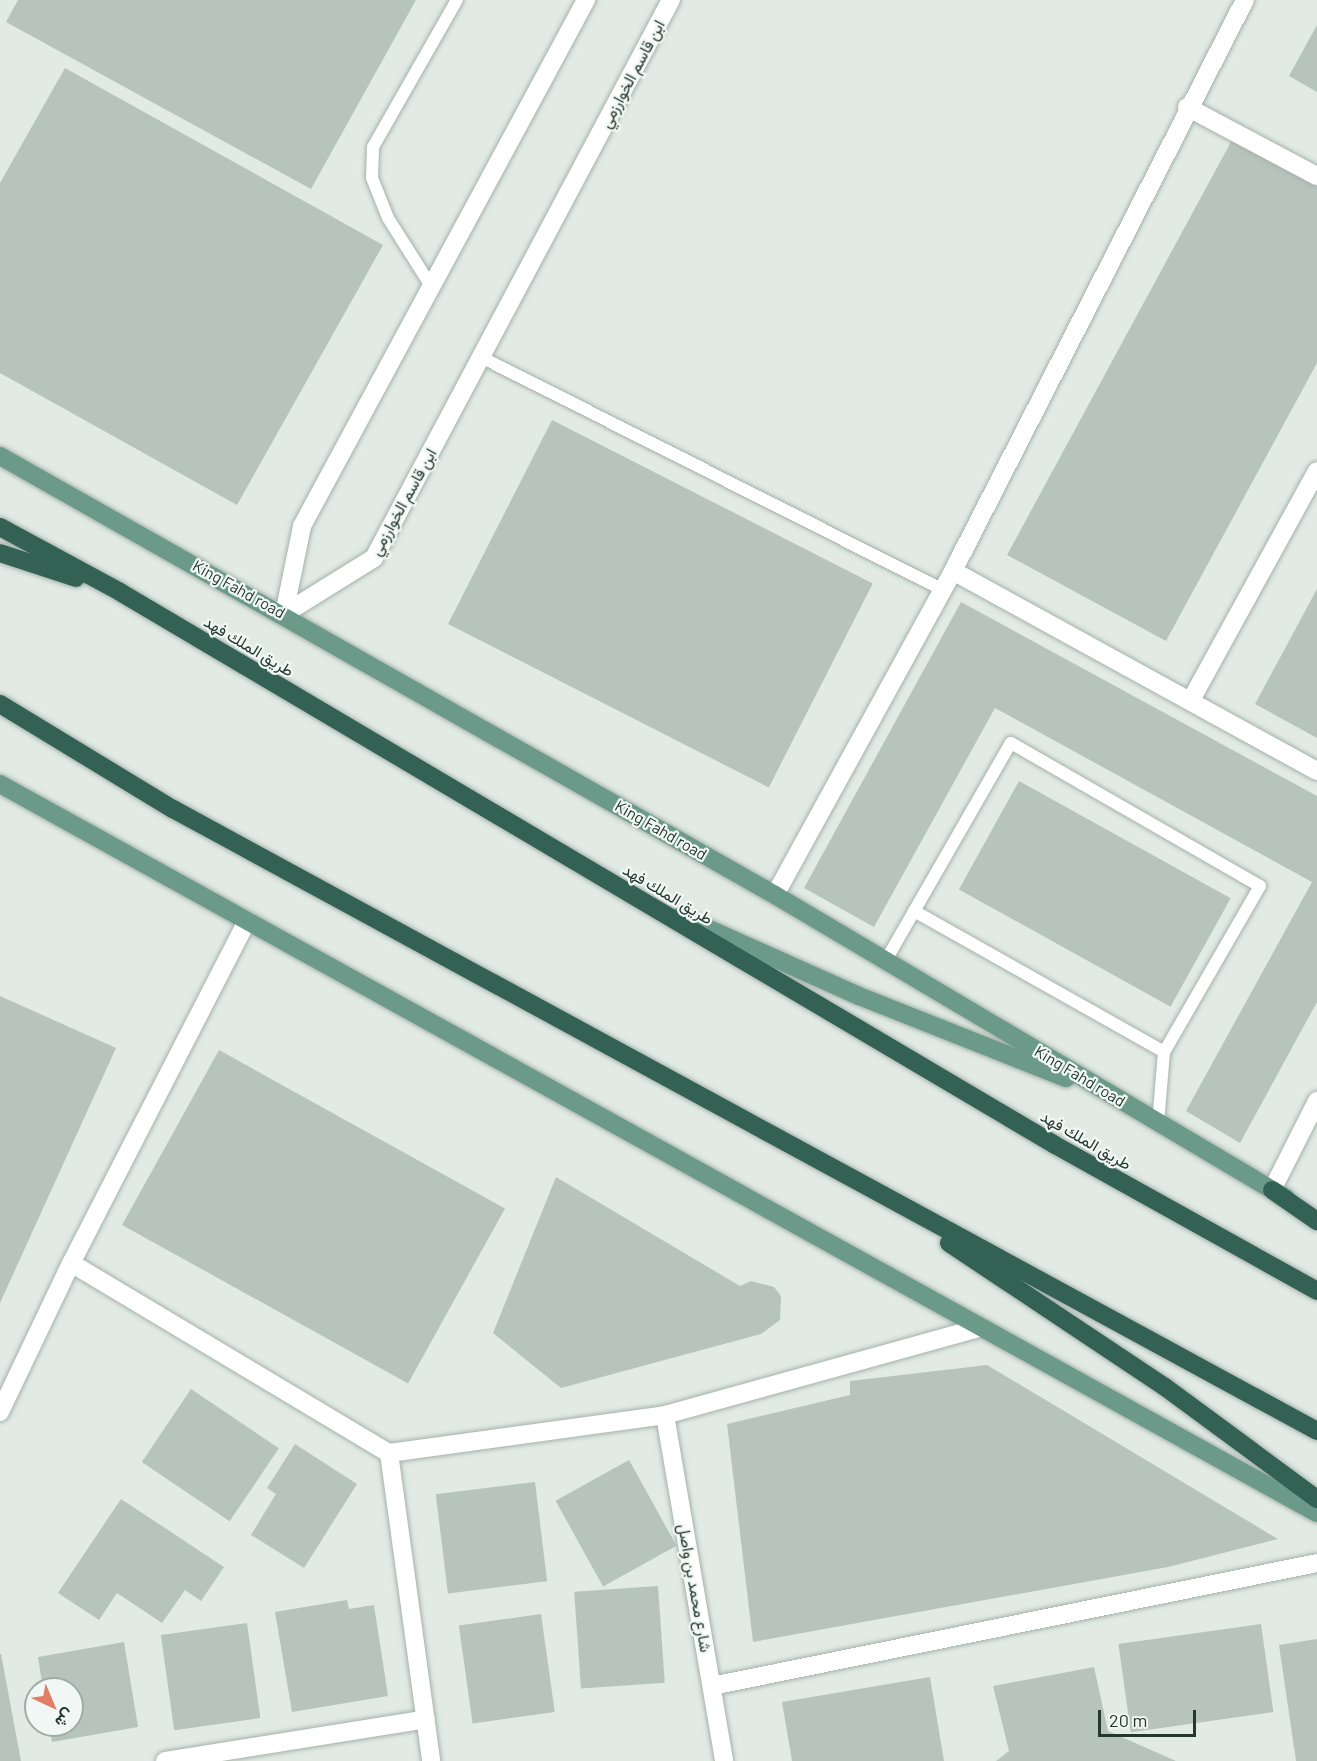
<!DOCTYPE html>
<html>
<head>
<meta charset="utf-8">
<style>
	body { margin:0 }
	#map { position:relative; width:1317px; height:1761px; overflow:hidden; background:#e1eae5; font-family:Barlow,Vazirmatn,sans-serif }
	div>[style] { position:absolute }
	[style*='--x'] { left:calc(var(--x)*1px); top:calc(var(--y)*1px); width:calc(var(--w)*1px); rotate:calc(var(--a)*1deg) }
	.building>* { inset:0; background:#b7c4be; transform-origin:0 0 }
	.roads { filter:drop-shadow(0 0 2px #a5b1ab) drop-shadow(0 0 2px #a5b1ab) }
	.lane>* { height:12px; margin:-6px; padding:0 6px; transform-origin:6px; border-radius:6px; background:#fff }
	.street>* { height:18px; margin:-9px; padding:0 9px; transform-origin:9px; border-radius:9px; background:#fff }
	.secondary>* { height:18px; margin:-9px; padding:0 9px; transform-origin:9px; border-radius:9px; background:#fff }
	.primary>* { height:18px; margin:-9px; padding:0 9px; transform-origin:9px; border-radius:9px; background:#6b9a8b }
	.highway>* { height:18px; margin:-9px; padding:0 9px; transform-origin:9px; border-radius:9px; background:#336154 }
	span { translate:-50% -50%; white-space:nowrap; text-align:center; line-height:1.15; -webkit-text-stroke:4.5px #f1f7f4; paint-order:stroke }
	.street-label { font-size:16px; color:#243831 }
	.north { position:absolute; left:24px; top:1677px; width:60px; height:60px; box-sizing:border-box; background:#f1f7f4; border:2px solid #9faba6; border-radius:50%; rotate:136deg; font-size:16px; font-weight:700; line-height:24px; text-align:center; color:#243831 }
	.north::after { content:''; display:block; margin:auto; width:21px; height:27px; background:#e07e68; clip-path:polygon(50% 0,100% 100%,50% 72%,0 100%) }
	.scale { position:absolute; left:1098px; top:1710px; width:98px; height:27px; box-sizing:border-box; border:3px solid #243831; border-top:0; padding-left:8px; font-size:18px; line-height:21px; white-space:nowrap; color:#243831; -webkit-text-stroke:4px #f1f7f4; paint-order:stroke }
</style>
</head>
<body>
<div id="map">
	<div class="building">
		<i style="clip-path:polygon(18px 0,416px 0,311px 189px,6px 22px)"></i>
		<i style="clip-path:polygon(1317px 25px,1317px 92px,1289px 76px)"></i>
		<i style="clip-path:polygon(65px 68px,383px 245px,237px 505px,0 373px,0 183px)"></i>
		<i style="clip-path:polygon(1232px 140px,1317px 186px,1317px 363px,1166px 641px,1007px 555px)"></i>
		<i style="left:552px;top:420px;width:360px;height:229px;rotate:27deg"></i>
		<i style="clip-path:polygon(1317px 589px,1317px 738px,1255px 704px)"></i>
		<i style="clip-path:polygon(961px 602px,1317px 796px,1317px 1002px,1240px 1143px,1186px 1111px,1312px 882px,995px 708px,874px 927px,804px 888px)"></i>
		<i style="left:1019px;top:781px;width:242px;height:124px;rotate:29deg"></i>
		<i style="clip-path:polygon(0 996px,116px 1048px,0 1303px)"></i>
		<i style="left:219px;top:1050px;width:327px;height:200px;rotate:29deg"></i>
		<i style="clip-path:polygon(556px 1177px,740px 1286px,751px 1281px,774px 1287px,781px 1296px,780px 1320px,761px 1334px,561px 1388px,493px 1333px)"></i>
		<i style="clip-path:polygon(987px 1365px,1278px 1539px,1168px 1567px,753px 1642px,727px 1424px,850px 1395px,850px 1381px)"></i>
		<i style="left:191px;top:1389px;width:106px;height:88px;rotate:34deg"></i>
		<i style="clip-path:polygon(295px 1444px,357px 1484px,304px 1568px,251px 1535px,276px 1494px,267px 1488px)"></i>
		<i style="left:629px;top:1460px;width:98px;height:84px;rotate:61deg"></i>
		<i style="left:535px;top:1482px;width:100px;height:100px;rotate:83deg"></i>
		<i style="clip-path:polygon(121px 1499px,224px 1567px,201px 1601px,185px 1590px,162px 1623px,117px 1593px,99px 1620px,58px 1593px)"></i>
		<i style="left:658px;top:1586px;width:97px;height:84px;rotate:86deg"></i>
		<i style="clip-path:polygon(347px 1600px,349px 1609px,374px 1605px,388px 1696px,292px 1712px,275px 1612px)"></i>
		<i style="left:541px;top:1614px;width:99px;height:83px;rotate:82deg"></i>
		<i style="left:247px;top:1623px;width:96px;height:87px;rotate:82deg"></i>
		<i style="left:1261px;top:1624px;width:89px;height:144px;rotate:82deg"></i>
		<i style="clip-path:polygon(1317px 1639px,1317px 1761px,1296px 1761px,1279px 1645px)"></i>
		<i style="clip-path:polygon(124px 1642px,138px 1727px,52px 1742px,49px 1725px,72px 1725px,72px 1689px,43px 1689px,38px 1657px)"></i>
		<i style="clip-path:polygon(0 1654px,1px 1654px,21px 1761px,0 1761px)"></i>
		<i style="clip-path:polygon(1094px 1667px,1108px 1731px,1176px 1761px,996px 1761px,1009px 1751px,993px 1686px)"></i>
		<i style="clip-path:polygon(930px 1677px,944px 1761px,792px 1761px,782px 1702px)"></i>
	</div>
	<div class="roads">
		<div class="lane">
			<i style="--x:431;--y:286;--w:80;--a:-122.3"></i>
			<i style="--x:388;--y:218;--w:43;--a:-111.8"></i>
			<i style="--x:372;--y:178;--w:31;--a:-88"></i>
			<i style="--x:373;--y:147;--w:169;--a:-60.3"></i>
			<i style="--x:481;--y:357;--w:517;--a:26.76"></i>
			<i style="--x:914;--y:911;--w:287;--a:29.4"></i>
			<i style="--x:886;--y:960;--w:250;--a:-60.1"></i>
			<i style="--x:1011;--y:743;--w:287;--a:29.9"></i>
			<i style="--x:1260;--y:886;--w:192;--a:120"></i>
			<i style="--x:1164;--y:1052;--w:71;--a:94.8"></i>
		</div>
		<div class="street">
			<i style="--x:1187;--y:107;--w:147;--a:28"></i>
			<i style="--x:953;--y:571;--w:415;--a:28.8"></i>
			<i style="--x:1191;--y:700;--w:261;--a:-61.2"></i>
			<i style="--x:775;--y:895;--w:370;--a:-61.2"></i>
			<i style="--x:953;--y:571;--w:641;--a:-62.92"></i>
			<i style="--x:247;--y:921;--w:385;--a:117.2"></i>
			<i style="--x:71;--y:1263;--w:370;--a:30.9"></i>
			<i style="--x:389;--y:1453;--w:279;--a:-7.8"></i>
			<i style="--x:665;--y:1415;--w:325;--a:-15.5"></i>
			<i style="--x:1272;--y:1190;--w:100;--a:-63.2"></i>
			<i style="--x:0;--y:1412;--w:165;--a:-64.5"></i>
			<i style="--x:665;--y:1415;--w:351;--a:80.3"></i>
			<i style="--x:389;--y:1453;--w:311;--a:82.2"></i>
			<i style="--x:712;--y:1686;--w:617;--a:-11.49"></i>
			<i style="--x:165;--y:1761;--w:264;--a:-9.1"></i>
		</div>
		<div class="secondary">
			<i style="--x:284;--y:614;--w:106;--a:-31.9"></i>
			<i style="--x:374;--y:558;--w:632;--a:-61.98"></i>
			<i style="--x:284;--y:614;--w:90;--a:-78.4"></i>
			<i style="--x:302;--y:526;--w:598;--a:-61.63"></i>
		</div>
		<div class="primary">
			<i style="--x:0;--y:456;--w:891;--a:29.53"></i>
			<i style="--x:775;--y:895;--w:594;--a:30.67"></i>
			<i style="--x:0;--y:784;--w:1505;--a:28.97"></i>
			<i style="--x:680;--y:916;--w:196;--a:24.1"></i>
			<i style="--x:859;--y:996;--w:223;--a:21.6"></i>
		</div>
		<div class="highway">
			<i style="--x:0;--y:527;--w:136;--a:28.4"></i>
			<i style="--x:120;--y:592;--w:1086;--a:30.6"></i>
			<i style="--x:1055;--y:1145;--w:300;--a:29.1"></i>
			<i style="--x:0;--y:553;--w:80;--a:18.2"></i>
			<i style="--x:0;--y:704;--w:202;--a:31.3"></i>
			<i style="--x:173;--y:809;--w:1302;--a:28.53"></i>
			<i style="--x:1272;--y:1190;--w:55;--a:34.6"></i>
			<i style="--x:949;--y:1243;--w:260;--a:33.7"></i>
			<i style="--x:1165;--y:1387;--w:189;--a:36.4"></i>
		</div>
	</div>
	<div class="street-label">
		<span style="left:632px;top:74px;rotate:-62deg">ابن قاسم الخوارزمي</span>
		<span style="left:403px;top:502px;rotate:-61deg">ابن قاسم الخوارزمي</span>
		<span style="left:239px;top:589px;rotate:29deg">King Fahd road</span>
		<span style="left:249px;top:646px;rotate:31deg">طريق الملك فهد</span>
		<span style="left:661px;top:830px;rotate:30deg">King Fahd road</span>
		<span style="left:668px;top:894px;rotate:31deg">طريق الملك فهد</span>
		<span style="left:1080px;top:1076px;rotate:31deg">King Fahd road</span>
		<span style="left:1086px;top:1140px;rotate:30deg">طريق الملك فهد</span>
		<span style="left:695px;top:1588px;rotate:80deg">شارع محمد بن واصل</span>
	</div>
	<div class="north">ش</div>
	<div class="scale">20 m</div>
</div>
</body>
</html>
